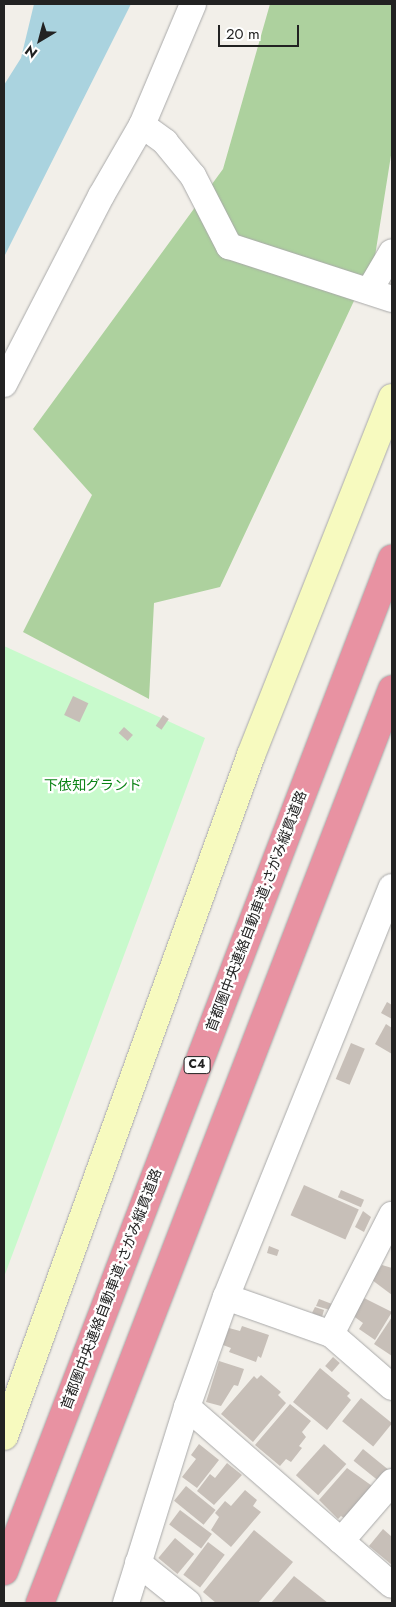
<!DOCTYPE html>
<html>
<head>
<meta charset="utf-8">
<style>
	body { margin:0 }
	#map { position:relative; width:396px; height:1607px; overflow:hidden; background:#f2efe9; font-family:Jost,"Noto Sans JP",sans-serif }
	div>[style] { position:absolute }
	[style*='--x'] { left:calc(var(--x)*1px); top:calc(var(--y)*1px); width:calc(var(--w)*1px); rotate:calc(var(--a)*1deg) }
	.forest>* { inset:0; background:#add19e }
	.park>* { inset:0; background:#c8facc }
	.water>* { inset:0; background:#aad3df }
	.building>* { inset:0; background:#c7bfb8; transform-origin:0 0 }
	.roads { filter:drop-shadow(0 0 1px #a9a9a9) drop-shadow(0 0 1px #a9a9a9) }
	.street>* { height:26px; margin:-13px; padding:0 13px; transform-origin:13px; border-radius:13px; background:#fff }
	.secondary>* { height:28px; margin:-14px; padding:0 14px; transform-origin:14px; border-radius:14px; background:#f7fabf }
	.highway>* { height:28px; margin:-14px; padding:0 14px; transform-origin:14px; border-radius:14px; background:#e892a2 }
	span { translate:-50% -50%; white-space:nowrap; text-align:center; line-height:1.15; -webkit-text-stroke:4.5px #fff; paint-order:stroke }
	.shield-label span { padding:1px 4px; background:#fff; border:1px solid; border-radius:4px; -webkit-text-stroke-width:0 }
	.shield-label { font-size:12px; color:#222; font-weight:700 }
	.park-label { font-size:14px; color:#0c8416 }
	.street-label { font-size:14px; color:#222 }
	.frame { position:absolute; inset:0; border:5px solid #222; pointer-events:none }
	.north { position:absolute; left:15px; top:15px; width:50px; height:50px; -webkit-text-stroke:4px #fff; paint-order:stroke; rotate:217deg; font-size:14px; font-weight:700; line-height:20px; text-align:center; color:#222 }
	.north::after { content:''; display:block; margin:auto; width:18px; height:22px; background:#222; clip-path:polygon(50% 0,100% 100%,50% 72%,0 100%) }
	.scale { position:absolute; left:218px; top:25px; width:81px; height:22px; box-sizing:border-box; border:2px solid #222; border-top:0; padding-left:6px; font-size:15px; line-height:18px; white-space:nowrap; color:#222; -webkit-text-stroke:4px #fff; paint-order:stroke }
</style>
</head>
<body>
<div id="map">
	<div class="forest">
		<i style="clip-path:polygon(270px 4px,392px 4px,392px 149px,375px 256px,220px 587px,154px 603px,149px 699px,23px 632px,92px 495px,33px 429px,223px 169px)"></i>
	</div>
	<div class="park">
		<i style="clip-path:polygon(4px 646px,205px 738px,4px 1277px)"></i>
	</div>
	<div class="water">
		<i style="clip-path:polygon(34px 4px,131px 4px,4px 257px,4px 85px,21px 58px)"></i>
	</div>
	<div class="building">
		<i style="left:73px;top:696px;width:17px;height:21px;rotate:25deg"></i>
		<i style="left:163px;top:715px;width:7px;height:13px;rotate:34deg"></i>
		<i style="left:124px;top:727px;width:12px;height:8px;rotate:42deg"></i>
		<i style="clip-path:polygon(387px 1002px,392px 1005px,392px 1019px,381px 1013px)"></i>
		<i style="clip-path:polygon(386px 1024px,392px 1028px,392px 1054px,375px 1044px)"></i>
		<i style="left:351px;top:1043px;width:15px;height:39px;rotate:23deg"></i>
		<i style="left:304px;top:1185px;width:60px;height:33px;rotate:24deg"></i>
		<i style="left:341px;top:1190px;width:25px;height:8px;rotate:23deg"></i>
		<i style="clip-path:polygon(363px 1211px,371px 1217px,364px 1232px,355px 1227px)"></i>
		<i style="clip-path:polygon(269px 1246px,279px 1250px,277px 1256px,267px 1253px)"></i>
		<i style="clip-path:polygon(382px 1265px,392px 1268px,392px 1295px,372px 1280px)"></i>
		<i style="clip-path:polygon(364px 1298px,392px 1312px,375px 1340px,359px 1329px,363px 1323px,352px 1315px)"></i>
		<i style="clip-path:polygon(319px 1299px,332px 1304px,330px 1310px,316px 1306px)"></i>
		<i style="clip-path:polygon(315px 1307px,324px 1310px,322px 1317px,312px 1313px)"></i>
		<i style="clip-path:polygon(392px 1317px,392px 1356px,374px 1344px)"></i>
		<i style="clip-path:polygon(242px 1326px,269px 1335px,261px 1358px,258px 1356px,256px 1362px,229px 1352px,231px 1348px,223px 1345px,229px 1328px,240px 1331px)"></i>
		<i style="left:333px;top:1357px;width:9px;height:12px;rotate:41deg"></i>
		<i style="clip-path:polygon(219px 1361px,244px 1369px,238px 1386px,234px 1385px,221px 1406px,206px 1402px)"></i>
		<i style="clip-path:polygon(320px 1368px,350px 1393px,347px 1396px,351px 1400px,327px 1430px,293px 1402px)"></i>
		<i style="clip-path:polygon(261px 1375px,281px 1392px,278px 1395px,286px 1403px,253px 1442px,221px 1414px,254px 1376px,257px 1379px)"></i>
		<i style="left:361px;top:1398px;width:40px;height:30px;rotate:39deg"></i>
		<i style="clip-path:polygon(290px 1404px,311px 1421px,302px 1432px,306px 1437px,299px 1446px,302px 1448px,291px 1462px,286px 1459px,280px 1466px,255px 1445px)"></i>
		<i style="clip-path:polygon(199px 1444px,219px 1460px,197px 1488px,182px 1477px,196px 1459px,191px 1455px)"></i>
		<i style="left:324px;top:1444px;width:30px;height:42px;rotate:42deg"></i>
		<i style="left:363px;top:1449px;width:32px;height:15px;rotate:39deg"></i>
		<i style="clip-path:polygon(227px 1463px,242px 1475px,214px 1505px,197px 1491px,210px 1474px,215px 1478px)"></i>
		<i style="clip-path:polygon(347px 1468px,375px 1488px,347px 1520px,341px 1516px,338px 1519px,319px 1500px)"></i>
		<i style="left:186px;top:1486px;width:38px;height:19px;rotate:39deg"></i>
		<i style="clip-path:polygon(245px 1490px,257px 1500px,253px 1506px,261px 1512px,231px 1547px,211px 1530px,219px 1517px,215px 1513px,225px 1501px,231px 1506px)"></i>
		<i style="left:180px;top:1510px;width:40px;height:18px;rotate:37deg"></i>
		<i style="clip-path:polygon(383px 1529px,392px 1537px,392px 1565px,369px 1546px)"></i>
		<i style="clip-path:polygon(254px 1530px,293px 1562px,258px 1603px,216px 1603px,203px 1592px)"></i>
		<i style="left:175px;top:1538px;width:25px;height:26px;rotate:40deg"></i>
		<i style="left:208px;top:1542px;width:21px;height:41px;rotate:37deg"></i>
		<i style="clip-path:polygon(294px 1576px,328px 1603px,271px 1603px)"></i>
	</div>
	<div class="roads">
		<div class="street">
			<i style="--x:142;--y:125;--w:29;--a:36"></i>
			<i style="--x:165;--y:142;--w:44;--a:50.5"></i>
			<i style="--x:193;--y:176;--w:79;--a:62.8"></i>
			<i style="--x:229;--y:246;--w:171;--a:18"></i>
			<i style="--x:369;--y:291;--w:45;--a:-59.5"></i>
			<i style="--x:4;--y:384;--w:212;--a:-62.7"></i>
			<i style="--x:101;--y:196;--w:82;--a:-60"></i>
			<i style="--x:142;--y:125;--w:131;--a:-67.1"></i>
			<i style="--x:226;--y:1297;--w:111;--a:19.4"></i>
			<i style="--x:331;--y:1334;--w:81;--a:41"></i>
			<i style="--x:331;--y:1334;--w:134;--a:-62.9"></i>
			<i style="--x:187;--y:1407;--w:271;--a:41"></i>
			<i style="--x:341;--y:1541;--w:78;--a:-49.2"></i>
			<i style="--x:138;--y:1563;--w:64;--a:38.7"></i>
			<i style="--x:126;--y:1603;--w:205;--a:-72.7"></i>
			<i style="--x:187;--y:1407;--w:117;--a:-70.5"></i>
			<i style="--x:226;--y:1297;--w:442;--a:-68"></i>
		</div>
		<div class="secondary">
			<i style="--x:4;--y:1436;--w:724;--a:-70.06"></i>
			<i style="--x:251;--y:755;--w:384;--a:-68.4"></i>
		</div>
		<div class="highway">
			<i style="--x:4;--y:1571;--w:1084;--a:-69.02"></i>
			<i style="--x:40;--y:1603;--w:979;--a:-68.92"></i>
		</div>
	</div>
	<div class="shield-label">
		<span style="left:197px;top:1065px">C4</span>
	</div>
	<div class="park-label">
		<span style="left:93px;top:785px">下依知グランド</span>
	</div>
	<div class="street-label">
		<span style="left:256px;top:911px;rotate:-69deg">首都圏中央連絡自動車道;さがみ縦貫道路</span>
		<span style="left:111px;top:1289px;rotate:-69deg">首都圏中央連絡自動車道;さがみ縦貫道路</span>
	</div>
	<div class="frame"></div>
	<div class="north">N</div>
	<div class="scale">20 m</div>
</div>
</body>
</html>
